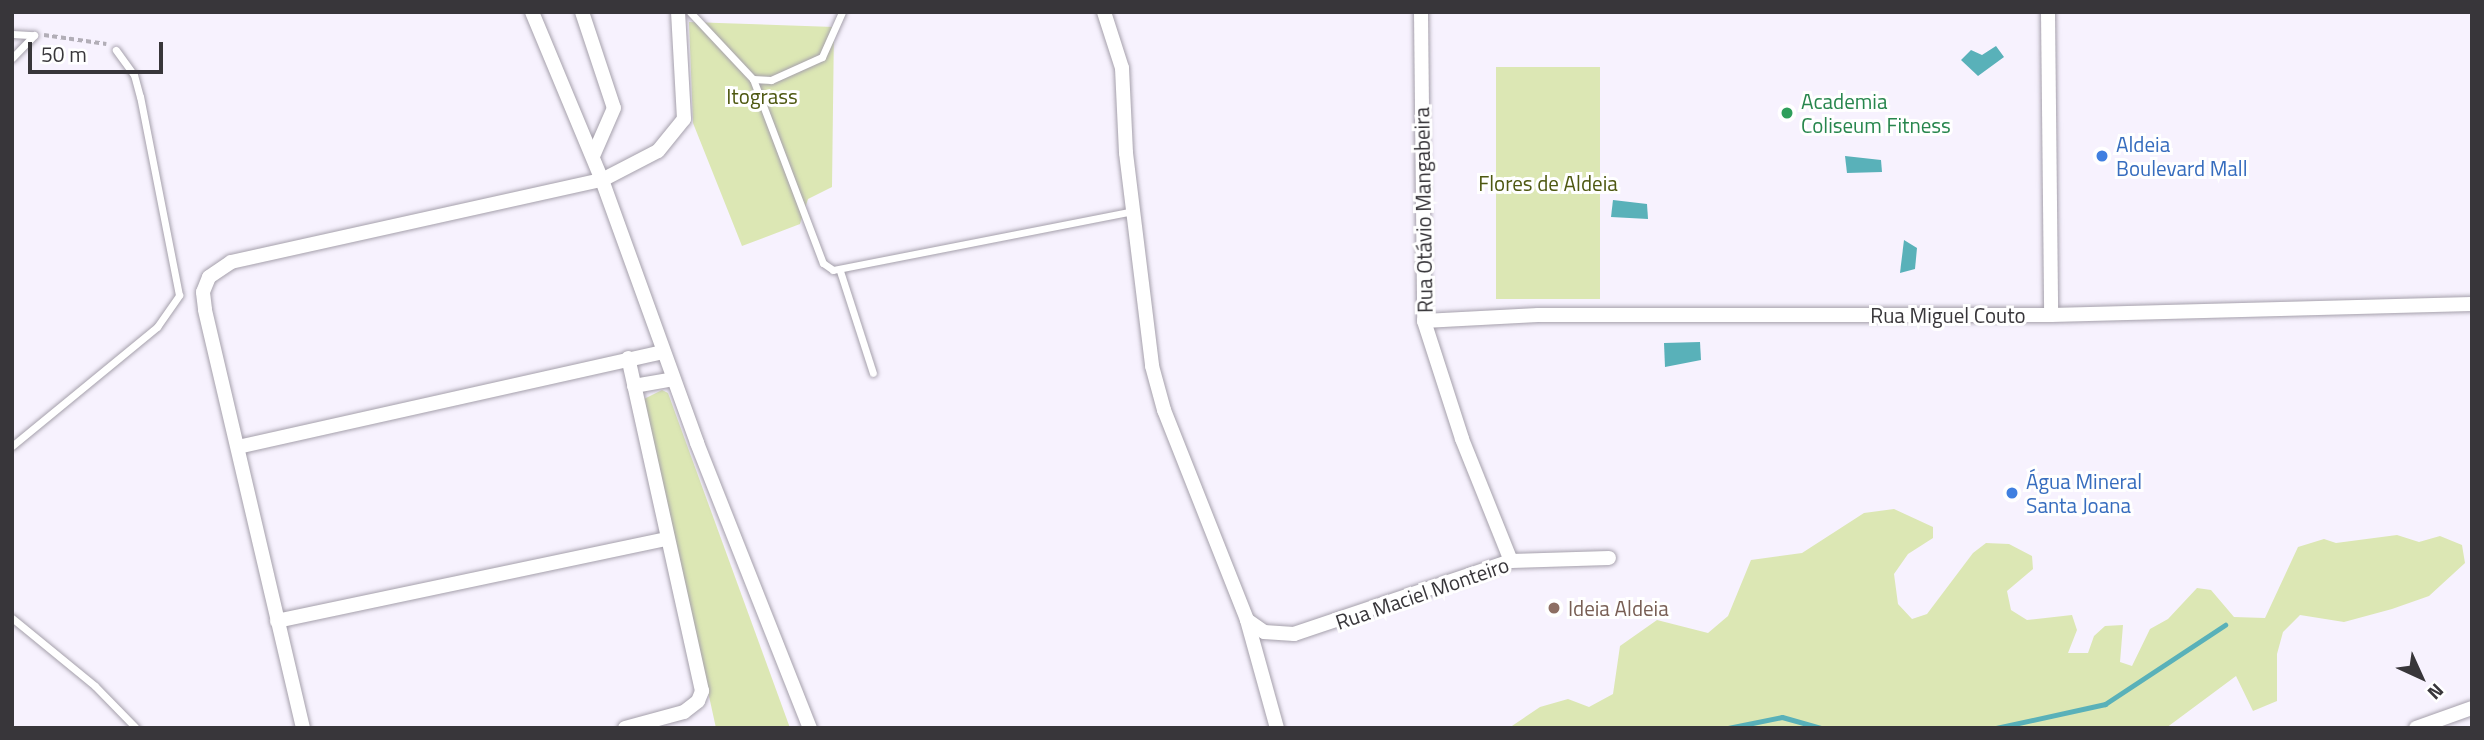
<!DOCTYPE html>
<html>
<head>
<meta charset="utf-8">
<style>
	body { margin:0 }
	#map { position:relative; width:2484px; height:740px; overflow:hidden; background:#f7f2fe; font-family:"Titillium Web",sans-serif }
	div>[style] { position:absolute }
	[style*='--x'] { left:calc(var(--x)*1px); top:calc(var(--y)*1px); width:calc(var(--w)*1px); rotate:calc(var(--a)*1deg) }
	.green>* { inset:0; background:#dce7b4; transform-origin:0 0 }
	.water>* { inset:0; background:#59b1b9 }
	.stream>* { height:5px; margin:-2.5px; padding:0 2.5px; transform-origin:2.5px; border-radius:2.5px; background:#59b1b9 }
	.path>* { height:3.5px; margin-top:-1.75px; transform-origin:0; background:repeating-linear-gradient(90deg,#b2aeb7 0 5px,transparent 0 8.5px) }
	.roads { filter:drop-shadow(0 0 2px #a5a0ab) drop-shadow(0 0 2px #a5a0ab) }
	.lane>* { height:7px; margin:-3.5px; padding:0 3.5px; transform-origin:3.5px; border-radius:3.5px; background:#fff }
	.street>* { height:14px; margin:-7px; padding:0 7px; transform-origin:7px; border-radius:7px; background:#fff }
	.dots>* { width:19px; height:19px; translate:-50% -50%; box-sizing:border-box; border:4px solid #fff; border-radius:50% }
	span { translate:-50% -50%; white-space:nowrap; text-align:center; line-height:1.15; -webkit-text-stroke:6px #fff; paint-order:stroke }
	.park-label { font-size:21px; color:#4e5811 }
	.leisure-label { font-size:21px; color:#27864d }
	.left { translate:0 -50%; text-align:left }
	.shop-label { font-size:21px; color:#366cbe }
	.street-label { font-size:21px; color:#38363a }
	.education-label { font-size:21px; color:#785e54 }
	.frame { position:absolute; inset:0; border:14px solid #38363a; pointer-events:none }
	.north { position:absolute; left:2386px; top:642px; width:70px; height:70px; -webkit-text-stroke:5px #fff; paint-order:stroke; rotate:135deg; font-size:19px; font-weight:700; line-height:28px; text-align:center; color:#38363a }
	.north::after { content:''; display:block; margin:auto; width:24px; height:32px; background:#38363a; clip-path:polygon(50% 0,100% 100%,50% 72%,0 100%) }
	.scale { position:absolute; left:28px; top:42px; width:135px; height:32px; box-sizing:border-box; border:4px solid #38363a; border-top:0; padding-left:9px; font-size:21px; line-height:24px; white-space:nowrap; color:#38363a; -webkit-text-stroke:5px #fff; paint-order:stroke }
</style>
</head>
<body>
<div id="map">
	<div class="green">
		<i style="clip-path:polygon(689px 22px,834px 27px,832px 187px,808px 199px,800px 224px,742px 246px,693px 123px)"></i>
		<i style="left:1496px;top:67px;width:104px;height:232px"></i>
		<i style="clip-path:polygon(662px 390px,668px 393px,790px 728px,716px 728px,644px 399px)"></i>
		<i style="clip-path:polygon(1894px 509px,1933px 527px,1933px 538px,1908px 554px,1894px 574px,1898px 604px,1912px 619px,1927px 614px,1973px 553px,1986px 543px,2009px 544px,2032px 556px,2033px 569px,2007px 591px,2011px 610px,2027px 620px,2072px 615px,2077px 630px,2068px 653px,2088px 653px,2094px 636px,2105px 626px,2123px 625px,2120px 662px,2132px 666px,2150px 629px,2168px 619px,2197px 588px,2211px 590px,2234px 617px,2265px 618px,2298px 547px,2324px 539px,2336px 543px,2397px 535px,2419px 542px,2440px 536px,2462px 545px,2465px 563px,2429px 596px,2392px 609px,2344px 622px,2300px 615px,2283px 632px,2277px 654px,2277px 701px,2253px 711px,2236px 676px,2166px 728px,1509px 728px,1540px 707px,1568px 699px,1589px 707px,1613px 694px,1620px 646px,1657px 620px,1708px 633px,1728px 616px,1751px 560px,1802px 553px,1864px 513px)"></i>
	</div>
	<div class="water">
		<i style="clip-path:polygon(1996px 46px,2004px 57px,1978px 76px,1961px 60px,1971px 50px,1982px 55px)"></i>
		<i style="clip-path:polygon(1845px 156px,1881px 160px,1882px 172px,1847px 173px)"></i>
		<i style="clip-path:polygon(1613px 200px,1647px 204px,1648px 219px,1611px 217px)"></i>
		<i style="clip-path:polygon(1904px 240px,1917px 248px,1915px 269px,1900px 273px)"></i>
		<i style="clip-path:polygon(1700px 342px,1701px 360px,1665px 367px,1664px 343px)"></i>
	</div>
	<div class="stream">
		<i style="--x:1728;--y:728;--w:55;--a:-11.5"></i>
		<i style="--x:1782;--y:717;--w:41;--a:15.8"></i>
		<i style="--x:1996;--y:728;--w:112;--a:-12.4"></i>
		<i style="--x:2105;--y:704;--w:144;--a:-33.4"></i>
	</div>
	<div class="path">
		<i style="--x:44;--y:35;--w:63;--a:8.3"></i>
	</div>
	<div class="roads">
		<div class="lane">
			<i style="--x:690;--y:12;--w:92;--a:46.8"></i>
			<i style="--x:753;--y:79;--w:197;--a:69.2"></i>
			<i style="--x:823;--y:263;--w:12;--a:35"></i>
			<i style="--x:833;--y:270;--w:306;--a:-11.1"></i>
			<i style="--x:12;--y:34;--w:22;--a:3"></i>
			<i style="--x:12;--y:58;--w:32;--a:-46"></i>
			<i style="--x:753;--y:79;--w:18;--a:3"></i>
			<i style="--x:771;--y:80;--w:56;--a:-24.3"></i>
			<i style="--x:822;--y:57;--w:49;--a:-66"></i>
			<i style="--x:840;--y:271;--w:107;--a:72.1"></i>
			<i style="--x:12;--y:446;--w:188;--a:-39.4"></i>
			<i style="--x:157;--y:327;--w:39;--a:-55"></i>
			<i style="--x:179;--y:295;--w:202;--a:-101.1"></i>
			<i style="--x:140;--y:97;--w:23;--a:-105"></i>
			<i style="--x:134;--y:75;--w:31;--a:-126"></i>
			<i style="--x:12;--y:618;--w:107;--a:39.3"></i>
			<i style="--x:95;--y:686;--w:59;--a:45.7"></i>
		</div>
		<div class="street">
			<i style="--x:532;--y:12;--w:182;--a:67.4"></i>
			<i style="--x:602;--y:180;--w:280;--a:70.1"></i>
			<i style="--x:697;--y:443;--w:307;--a:68.4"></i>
			<i style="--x:582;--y:12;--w:101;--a:71.6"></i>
			<i style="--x:614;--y:108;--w:52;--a:113.6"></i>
			<i style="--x:1104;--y:12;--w:59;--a:72.2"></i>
			<i style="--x:1122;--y:68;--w:85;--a:87.3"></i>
			<i style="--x:1126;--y:153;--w:215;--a:83"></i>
			<i style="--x:1152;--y:366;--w:46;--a:74.7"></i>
			<i style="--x:1164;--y:410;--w:226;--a:68.4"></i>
			<i style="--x:1247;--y:620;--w:21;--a:35"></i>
			<i style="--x:1264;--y:632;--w:30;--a:4"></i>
			<i style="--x:1294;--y:634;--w:229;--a:-18.6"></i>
			<i style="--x:1511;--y:561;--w:98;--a:-1.8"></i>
			<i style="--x:1421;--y:12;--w:309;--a:89.4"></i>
			<i style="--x:1424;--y:321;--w:124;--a:72.1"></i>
			<i style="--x:1462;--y:439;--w:131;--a:68.1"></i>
			<i style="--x:2048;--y:12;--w:303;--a:89.4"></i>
			<i style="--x:1424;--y:321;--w:114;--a:-3"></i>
			<i style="--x:1538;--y:315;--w:513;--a:0"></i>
			<i style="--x:2051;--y:315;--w:421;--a:-1.5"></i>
			<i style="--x:634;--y:386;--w:40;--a:-10"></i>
			<i style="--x:238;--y:447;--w:436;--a:-12.6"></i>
			<i style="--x:1247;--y:620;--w:112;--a:74.5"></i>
			<i style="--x:277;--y:621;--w:398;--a:-11.9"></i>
			<i style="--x:303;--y:728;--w:430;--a:-103.2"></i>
			<i style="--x:205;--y:309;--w:17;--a:-97"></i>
			<i style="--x:203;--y:292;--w:16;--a:-68"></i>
			<i style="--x:209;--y:277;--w:27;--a:-34"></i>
			<i style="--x:231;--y:262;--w:380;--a:-12.5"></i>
			<i style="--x:602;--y:180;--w:63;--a:-27.4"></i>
			<i style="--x:658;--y:151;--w:41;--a:-50.9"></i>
			<i style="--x:684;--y:119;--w:107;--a:-93.2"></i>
			<i style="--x:625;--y:728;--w:61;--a:-15.2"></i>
			<i style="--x:684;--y:712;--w:18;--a:-38"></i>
			<i style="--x:698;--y:701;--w:11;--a:-68"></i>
			<i style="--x:702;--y:691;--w:341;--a:-102.5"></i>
			<i style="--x:2416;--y:728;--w:59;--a:-19.7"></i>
		</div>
	</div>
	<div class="dots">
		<i style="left:1787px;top:113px;background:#2e9e5b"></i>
		<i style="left:2102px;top:156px;background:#3f7fe0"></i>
		<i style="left:2012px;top:493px;background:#3f7fe0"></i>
		<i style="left:1554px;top:608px;background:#8d6e63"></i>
	</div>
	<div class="park-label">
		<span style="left:762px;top:96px">Itograss</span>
		<span style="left:1548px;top:183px">Flores de Aldeia</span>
	</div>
	<div class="leisure-label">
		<span class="left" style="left:1801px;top:113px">Academia<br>Coliseum Fitness</span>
	</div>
	<div class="shop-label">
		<span class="left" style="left:2116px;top:156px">Aldeia<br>Boulevard Mall</span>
		<span class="left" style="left:2026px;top:493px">Água Mineral<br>Santa Joana</span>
	</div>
	<div class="street-label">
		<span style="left:1423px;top:210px;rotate:-91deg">Rua Otávio Mangabeira</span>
		<span style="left:1948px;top:315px">Rua Miguel Couto</span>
		<span style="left:1422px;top:593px;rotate:-19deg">Rua Maciel Monteiro</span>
	</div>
	<div class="education-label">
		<span class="left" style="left:1568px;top:608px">Ideia Aldeia</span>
	</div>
	<div class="frame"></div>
	<div class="north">N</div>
	<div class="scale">50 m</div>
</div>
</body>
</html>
